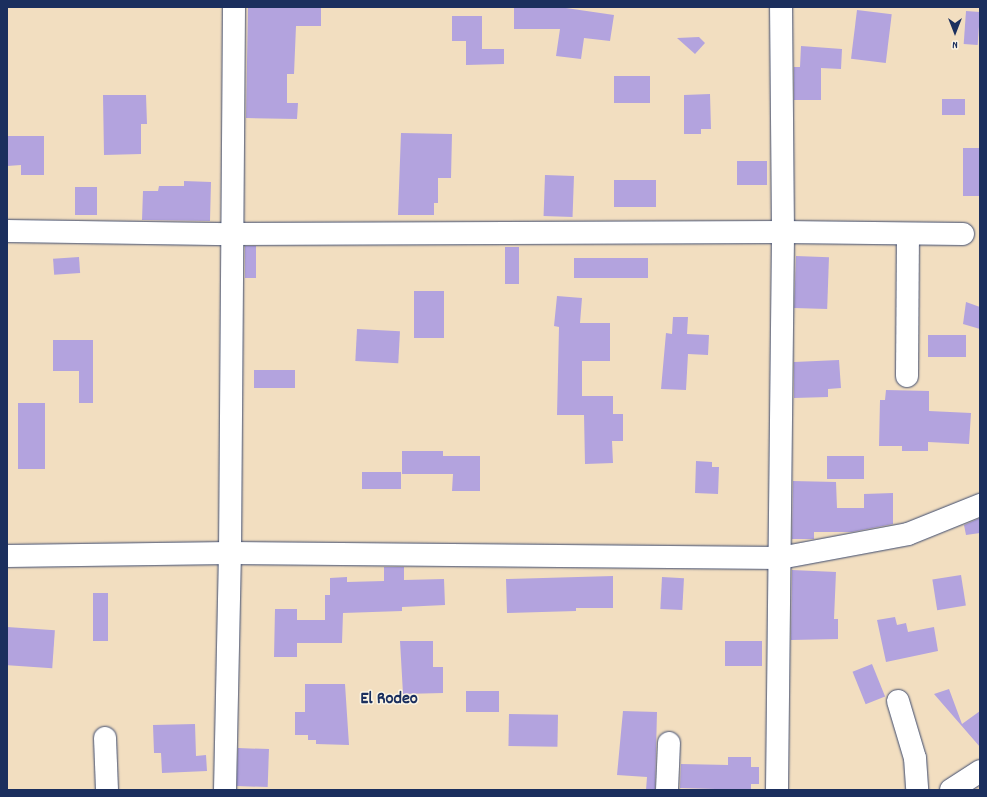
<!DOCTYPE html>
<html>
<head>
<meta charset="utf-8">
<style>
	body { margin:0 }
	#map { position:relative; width:987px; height:797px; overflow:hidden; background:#f2dec0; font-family:Dekko,sans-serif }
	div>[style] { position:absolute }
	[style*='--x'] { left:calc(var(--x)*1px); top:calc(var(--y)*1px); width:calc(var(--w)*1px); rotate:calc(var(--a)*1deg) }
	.building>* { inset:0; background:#b3a3de; transform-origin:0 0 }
	.roads { filter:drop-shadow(0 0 1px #3b496d) drop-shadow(0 0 1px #3b496d) }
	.minor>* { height:22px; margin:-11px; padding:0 11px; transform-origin:11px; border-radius:11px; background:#fff }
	span { translate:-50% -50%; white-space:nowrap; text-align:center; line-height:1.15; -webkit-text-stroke:3px #fcf5e5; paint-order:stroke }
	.district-label { font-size:18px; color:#1b2f5e; font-weight:700 }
	.frame { position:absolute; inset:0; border:8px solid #1b2f5e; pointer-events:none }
	.north { position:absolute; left:935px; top:12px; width:40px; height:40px; -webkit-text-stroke:3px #fcf5e5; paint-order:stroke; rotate:180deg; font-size:11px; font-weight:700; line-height:16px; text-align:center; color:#1b2f5e }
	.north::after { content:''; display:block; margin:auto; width:14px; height:18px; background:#1b2f5e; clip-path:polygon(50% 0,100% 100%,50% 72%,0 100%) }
</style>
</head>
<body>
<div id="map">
	<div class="building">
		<i style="clip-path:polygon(248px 7px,321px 7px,321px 26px,296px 26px,294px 74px,287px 74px,287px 103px,298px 103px,297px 119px,246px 118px)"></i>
		<i style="clip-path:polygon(514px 7px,559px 7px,614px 15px,610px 41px,584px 38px,581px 59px,556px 56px,560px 29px,514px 29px)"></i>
		<i style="left:857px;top:10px;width:35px;height:49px;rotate:7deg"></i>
		<i style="left:966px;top:11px;width:14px;height:33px;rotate:4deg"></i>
		<i style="clip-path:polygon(452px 16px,482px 16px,482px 49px,504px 49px,504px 64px,466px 65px,466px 41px,452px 41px)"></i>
		<i style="clip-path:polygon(699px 37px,705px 43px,695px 54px,677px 38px)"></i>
		<i style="clip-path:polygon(801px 46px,842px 49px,841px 69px,821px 68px,821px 100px,794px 100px,794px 67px,800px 67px)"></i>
		<i style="left:614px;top:76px;width:36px;height:27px"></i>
		<i style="clip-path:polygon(710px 94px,711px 129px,701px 129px,701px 134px,684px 134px,684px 95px)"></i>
		<i style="clip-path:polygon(103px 95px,146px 95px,147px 124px,141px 124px,141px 154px,104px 155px)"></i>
		<i style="left:942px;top:99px;width:23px;height:16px"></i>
		<i style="clip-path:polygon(401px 133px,452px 134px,451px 178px,438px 178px,438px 203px,434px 203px,434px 215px,398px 215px)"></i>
		<i style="clip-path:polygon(7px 136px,44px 136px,44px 175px,21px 175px,21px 165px,7px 166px)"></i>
		<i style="left:963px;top:148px;width:17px;height:48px"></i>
		<i style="left:737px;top:161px;width:30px;height:24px"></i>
		<i style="left:545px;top:175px;width:29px;height:41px;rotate:2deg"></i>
		<i style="left:656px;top:180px;width:27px;height:42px;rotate:90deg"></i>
		<i style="clip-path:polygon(184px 181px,211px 182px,210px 221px,142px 220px,143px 191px,158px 191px,159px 186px,184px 186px)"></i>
		<i style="left:75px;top:187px;width:22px;height:28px"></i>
		<i style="left:245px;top:246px;width:11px;height:32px"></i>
		<i style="left:505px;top:247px;width:14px;height:37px"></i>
		<i style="left:796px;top:256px;width:33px;height:52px;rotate:2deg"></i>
		<i style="left:79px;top:257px;width:16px;height:26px;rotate:86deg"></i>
		<i style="left:574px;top:258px;width:74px;height:20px"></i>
		<i style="left:414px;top:291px;width:30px;height:47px"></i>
		<i style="clip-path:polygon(557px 296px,582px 298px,580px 323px,610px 323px,610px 361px,582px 361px,582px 396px,613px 396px,613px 414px,623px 414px,623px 441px,612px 441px,613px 463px,585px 464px,584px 415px,557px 415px,559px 327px,554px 326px)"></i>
		<i style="clip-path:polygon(966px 302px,980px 307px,980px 329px,963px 324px)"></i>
		<i style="clip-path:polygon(673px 317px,688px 317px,687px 334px,709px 335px,708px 355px,688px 354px,686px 390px,661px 389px,666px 333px,672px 334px)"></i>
		<i style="left:357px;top:329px;width:43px;height:32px;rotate:3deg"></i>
		<i style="left:928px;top:335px;width:38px;height:22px"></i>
		<i style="clip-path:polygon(53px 340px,93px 340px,93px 403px,79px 403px,79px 371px,53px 371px)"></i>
		<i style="clip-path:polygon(839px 360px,841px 388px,828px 389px,828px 397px,794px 398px,794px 362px)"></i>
		<i style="left:254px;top:370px;width:41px;height:18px"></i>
		<i style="clip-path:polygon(886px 390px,929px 391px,929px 411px,971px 413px,969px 444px,928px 442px,928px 451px,902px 451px,902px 446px,879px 446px,880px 400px,885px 400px)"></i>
		<i style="left:18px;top:403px;width:27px;height:66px"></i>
		<i style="clip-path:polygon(402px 451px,443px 451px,443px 456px,480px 456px,480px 491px,452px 491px,453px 474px,402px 474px)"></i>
		<i style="left:827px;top:456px;width:37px;height:23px"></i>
		<i style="clip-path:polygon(696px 461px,712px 462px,712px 467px,719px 467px,718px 494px,695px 493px)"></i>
		<i style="left:362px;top:472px;width:39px;height:17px"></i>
		<i style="clip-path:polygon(793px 481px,836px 482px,837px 508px,864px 508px,864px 494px,893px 493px,893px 524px,852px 532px,814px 532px,814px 539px,792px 539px)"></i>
		<i style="clip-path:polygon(980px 518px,980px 533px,966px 535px,964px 525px)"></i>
		<i style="clip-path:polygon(384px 567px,404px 567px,404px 580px,444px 579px,445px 605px,402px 607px,402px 611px,343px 613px,342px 643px,297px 643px,297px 657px,274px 657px,275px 609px,297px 609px,297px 620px,325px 620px,325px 595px,330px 595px,330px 578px,347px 577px,347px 582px,384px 581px)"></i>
		<i style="clip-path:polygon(792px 570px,836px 572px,834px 619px,838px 619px,838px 639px,791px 640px)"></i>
		<i style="left:961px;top:575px;width:31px;height:29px;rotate:81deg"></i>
		<i style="clip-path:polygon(613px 576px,613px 608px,576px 608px,576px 611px,507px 613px,506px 579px)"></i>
		<i style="left:662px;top:577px;width:22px;height:32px;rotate:3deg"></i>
		<i style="left:93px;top:593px;width:15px;height:48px"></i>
		<i style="clip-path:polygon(895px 617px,897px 625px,906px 623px,908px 632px,934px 627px,938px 651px,886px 662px,877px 620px)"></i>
		<i style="left:7px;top:627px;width:48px;height:38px;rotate:4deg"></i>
		<i style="clip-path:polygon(400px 641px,433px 641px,433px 667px,443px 667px,443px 693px,403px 694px)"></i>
		<i style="left:725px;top:641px;width:37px;height:25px"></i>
		<i style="left:872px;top:664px;width:35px;height:21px;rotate:68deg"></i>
		<i style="clip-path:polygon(305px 684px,345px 684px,349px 745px,316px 744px,316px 740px,308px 740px,308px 735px,295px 735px,295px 712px,305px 712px)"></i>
		<i style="clip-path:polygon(949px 689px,962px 724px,980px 711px,980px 747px,934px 694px)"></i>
		<i style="left:466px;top:691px;width:33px;height:21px"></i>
		<i style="clip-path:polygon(623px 711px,657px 712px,655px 790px,646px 790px,647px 777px,617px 775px)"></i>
		<i style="left:509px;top:714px;width:49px;height:32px;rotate:1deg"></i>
		<i style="clip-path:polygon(195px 724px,196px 756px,206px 755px,207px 771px,162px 773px,161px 753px,154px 753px,153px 725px)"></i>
		<i style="left:238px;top:748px;width:31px;height:38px;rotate:2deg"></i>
		<i style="clip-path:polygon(728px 757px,751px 757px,751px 767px,759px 767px,759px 784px,751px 784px,751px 790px,680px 788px,681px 764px,728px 765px)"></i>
	</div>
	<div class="roads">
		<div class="minor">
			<i style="--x:7;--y:231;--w:226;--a:0.8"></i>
			<i style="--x:233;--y:234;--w:550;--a:-0.21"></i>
			<i style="--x:783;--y:232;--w:180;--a:0.6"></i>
			<i style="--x:907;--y:376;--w:142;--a:-89.6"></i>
			<i style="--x:7;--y:556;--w:223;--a:-0.8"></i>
			<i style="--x:230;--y:553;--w:550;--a:0.52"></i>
			<i style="--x:780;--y:558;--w:130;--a:-10.6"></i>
			<i style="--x:908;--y:534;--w:78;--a:-21.9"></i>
			<i style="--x:898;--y:701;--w:59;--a:73.4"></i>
			<i style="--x:915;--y:758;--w:32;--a:86"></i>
			<i style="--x:105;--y:738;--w:52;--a:87.8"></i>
			<i style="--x:225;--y:790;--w:237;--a:-88.8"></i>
			<i style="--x:230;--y:553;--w:546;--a:-89.58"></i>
			<i style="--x:667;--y:790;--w:47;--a:-87.6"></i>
			<i style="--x:777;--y:790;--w:558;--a:-89.38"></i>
			<i style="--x:783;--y:232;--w:225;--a:-90.5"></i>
			<i style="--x:951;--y:790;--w:35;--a:-33"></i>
		</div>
	</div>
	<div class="district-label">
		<span style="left:389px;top:700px">El Rodeo</span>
	</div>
	<div class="frame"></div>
	<div class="north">N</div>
</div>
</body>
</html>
